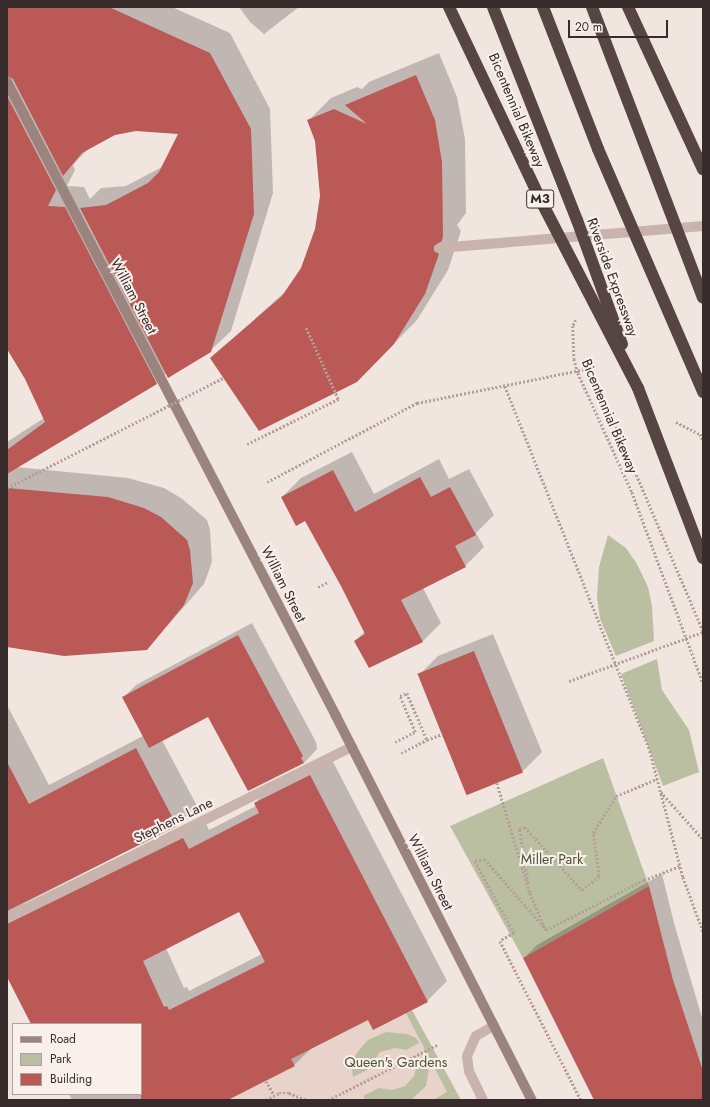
<!DOCTYPE html>
<html>
<head>
<meta charset="utf-8">
<style>
	body { margin:0 }
	#map { position:relative; width:710px; height:1107px; overflow:hidden; background:#f1e5e0; font-family:Jost,sans-serif }
	div>[style] { position:absolute }
	[style*='--x'] { left:calc(var(--x)*1px); top:calc(var(--y)*1px); width:calc(var(--w)*1px); rotate:calc(var(--a)*1deg) }
	.green>* { inset:0; background:#bbbfa1 }
	.plaza>* { inset:0; background:#e7d3c9 }
	.pier>* { inset:0; background:#f1e5e0 }
	.shadow>* { inset:0; background:#0003 }
	.building>* { inset:0; background:#ba5955; transform-origin:0 0 }
	.path>* { height:2.5px; margin-top:-1.25px; transform-origin:0; background:repeating-linear-gradient(90deg,#b49e97 0 2px,transparent 0 4px) }
	.lane>* { height:10px; margin:-5px; padding:0 5px; transform-origin:5px; border-radius:5px; background:#c8b4ad }
	.street>* { height:10px; margin:-5px; padding:0 5px; transform-origin:5px; border-radius:5px; background:#c8b4ad }
	.secondary>* { height:10px; margin:-5px; padding:0 5px; transform-origin:5px; border-radius:5px; background:#9b837e }
	.highway>* { height:12px; margin:-6px; padding:0 6px; transform-origin:6px; border-radius:6px; background:#574543 }
	.path-bridge>* { height:2.5px; margin-top:-1.25px; transform-origin:0; background:repeating-linear-gradient(90deg,#b49e97 0 2px,transparent 0 4px) }
	.street-bridge>* { height:10px; margin:-5px; padding:0 5px; transform-origin:5px; border-radius:5px; background:#c8b4ad }
	.highway-bridge>* { height:12px; margin:-6px; padding:0 6px; transform-origin:6px; border-radius:6px; background:#574543 }
	span { translate:-50% -50%; white-space:nowrap; text-align:center; line-height:1.15; -webkit-text-stroke:4px #f9f0ec; paint-order:stroke }
	.shield-label span { padding:1px 3px; background:#f9f0ec; border:1px solid; border-radius:3px; -webkit-text-stroke-width:0 }
	.shield-label { font-size:13px; color:#372c2b; font-weight:700 }
	.street-label { font-size:14px; color:#372c2b }
	.park-label { font-size:14px; color:#4d5331 }
	.frame { position:absolute; inset:0; border:8px solid #372c2b; pointer-events:none }
	.legend { position:absolute; left:12px; top:1023px; width:130px; height:72px; box-sizing:border-box; background:#f9f0ec; border:1px solid #aba29f; margin:0; padding:5px 7px; list-style:none; font-size:12px; color:#372c2b }
	.legend li { display:flex; align-items:center; gap:8px; height:20px }
	.legend b { width:20px; border:1px solid #aba29f }
	.scale { position:absolute; left:568px; top:20px; width:100px; height:18px; box-sizing:border-box; border:2px solid #372c2b; border-top:0; padding-left:5px; font-size:12px; line-height:14px; white-space:nowrap; color:#372c2b; -webkit-text-stroke:3px #f9f0ec; paint-order:stroke }
</style>
</head>
<body>
<div id="map">
	<div class="green">
		<i style="clip-path:polygon(608px 535px,626px 548px,637px 564px,648px 587px,652px 606px,654px 641px,616px 656px,600px 619px,597px 598px,599px 567px)"></i>
		<i style="clip-path:polygon(657px 659px,662px 690px,689px 730px,699px 772px,663px 786px,621px 674px)"></i>
		<i style="clip-path:polygon(603px 758px,649px 886px,523px 958px,450px 826px)"></i>
		<i style="clip-path:polygon(412px 1010px,461px 1100px,212px 1100px,233px 1098px,295px 1066px,291px 1059px,368px 1020px,373px 1030px)"></i>
	</div>
	<div class="plaza">
		<i style="clip-path:polygon(evenodd,406px 1013px,447px 1092px,433px 1100px,411px 1100px,426px 1086px,430px 1062px,416px 1069px,414px 1076px,405px 1086px,392px 1090px,379px 1088px,363px 1096px,366px 1100px,212px 1100px,233px 1098px,266px 1081px,295px 1066px,291px 1059px,368px 1020px,373px 1030px,406px 1013px,386px 1032px,407px 1034px,416px 1038px,419px 1043px,406px 1050px,395px 1048px,380px 1052px,367px 1070px,353px 1077px,352px 1070px,356px 1054px,368px 1040px,386px 1032px)"></i>
	</div>
	<div class="pier">
		<i style="clip-path:polygon(628px 7px,703px 7px,703px 509px,691px 479px,656px 232px,643px 64px)"></i>
	</div>
	<div class="shadow">
		<i style="clip-path:polygon(evenodd,7px 7px,172px 7px,230px 33px,270px 109px,273px 193px,231px 331px,210px 351px,167px 373px,156px 384px,16px 467px,128px 478px,164px 488px,181px 498px,207px 520px,210px 530px,212px 562px,204px 584px,147px 649px,64px 655px,7px 646px,7px 442px,44px 418px,26px 378px,7px 347px,7px 7px,136px 130px,180px 133px,162px 167px,126px 186px,101px 188px,90px 199px,84px 187px,67px 186px,75px 170px,73px 165px,89px 148px,115px 134px,136px 130px)"></i>
		<i style="clip-path:polygon(239px 7px,299px 7px,264px 34px,250px 22px)"></i>
		<i style="clip-path:polygon(439px 53px,457px 97px,465px 139px,466px 213px,457px 225px,461px 231px,448px 270px,417px 320px,380px 358px,212px 358px,288px 289px,302px 268px,316px 229px,321px 196px,316px 141px,309px 120px,331px 98px,357px 87px,362px 89px,369px 82px)"></i>
		<i style="clip-path:polygon(352px 452px,374px 494px,439px 459px,449px 479px,469px 469px,494px 515px,476px 533px,484px 547px,465px 566px,423px 588px,441px 623px,423px 641px,369px 667px,355px 641px,365px 631px,306px 520px,282px 497px,301px 478px)"></i>
		<i style="clip-path:polygon(evenodd,252px 623px,316px 742px,317px 749px,304px 763px,208px 715px,162px 740px,197px 806px,177px 825px,23px 904px,31px 904px,204px 819px,209px 830px,256px 806px,255px 803px,275px 783px,330px 756px,447px 981px,427px 1001px,368px 1019px,312px 1048px,294px 1065px,209px 1100px,72px 1100px,69px 1094px,141px 1094px,141px 1024px,32px 1024px,7px 975px,7px 705px,49px 785px,143px 736px,123px 698px,136px 685px,252px 623px,240px 911px,262px 954px,189px 991px,187px 987px,184px 988px,166px 948px,240px 911px)"></i>
		<i style="clip-path:polygon(493px 634px,542px 752px,523px 771px,419px 675px,438px 656px)"></i>
		<i style="clip-path:polygon(662px 874px,674px 923px,703px 1021px,703px 1100px,595px 1100px,524px 958px,537px 945px)"></i>
	</div>
	<div class="building">
		<i style="clip-path:polygon(7px 7px,109px 7px,210px 53px,251px 129px,254px 214px,211px 352px,168px 378px,80px 208px,106px 205px,148px 183px,159px 172px,178px 134px,136px 131px,115px 135px,82px 153px,63px 176px,13px 79px,7px 76px)"></i>
		<i style="clip-path:polygon(416px 75px,435px 120px,442px 162px,443px 236px,442px 241px,434px 246px,434px 251px,439px 254px,425px 294px,394px 344px,357px 382px,259px 431px,210px 358px,282px 296px,301px 268px,315px 229px,320px 196px,315px 141px,307px 120px,334px 109px,367px 124px,345px 105px)"></i>
		<i style="clip-path:polygon(7px 96px,56px 190px,48px 206px,65px 207px,157px 384px,7px 474px,7px 450px,45px 422px,25px 379px,7px 349px)"></i>
		<i style="clip-path:polygon(333px 470px,355px 512px,420px 477px,431px 497px,450px 487px,476px 535px,455px 546px,466px 567px,401px 600px,423px 642px,369px 668px,354px 641px,365px 634px,341px 586px,305px 521px,296px 526px,281px 497px)"></i>
		<i style="clip-path:polygon(7px 488px,108px 497px,144px 508px,161px 517px,187px 540px,190px 550px,193px 583px,184px 605px,147px 650px,64px 656px,7px 647px)"></i>
		<i style="clip-path:polygon(238px 635px,303px 756px,301px 758px,304px 763px,248px 791px,208px 717px,149px 748px,122px 697px)"></i>
		<i style="left:474px;top:651px;width:131px;height:61px;rotate:68deg"></i>
		<i style="clip-path:polygon(136px 748px,177px 826px,7px 911px,7px 762px,29px 804px)"></i>
		<i style="clip-path:polygon(evenodd,310px 775px,428px 1002px,373px 1030px,368px 1020px,291px 1059px,295px 1066px,228px 1100px,141px 1100px,141px 1024px,31px 1024px,7px 977px,7px 924px,183px 838px,189px 849px,259px 813px,254px 803px,310px 775px,239px 912px,265px 962px,169px 1010px,167px 1006px,164px 1007px,143px 961px,239px 912px)"></i>
		<i style="clip-path:polygon(649px 886px,673px 980px,703px 1071px,703px 1100px,594px 1100px,523px 958px)"></i>
	</div>
	<div class="path">
		<i style="--x:576;--y:320;--w:7;--a:117"></i>
		<i style="--x:573;--y:326;--w:33;--a:88"></i>
		<i style="--x:574;--y:359;--w:15;--a:74"></i>
		<i style="--x:578;--y:373;--w:131;--a:65.6"></i>
		<i style="--x:632;--y:492;--w:204;--a:69.6"></i>
		<i style="--x:505;--y:386;--w:393;--a:68.3"></i>
		<i style="--x:650;--y:751;--w:130;--a:75.3"></i>
		<i style="--x:683;--y:877;--w:58;--a:69.7"></i>
		<i style="--x:676;--y:422;--w:27;--a:27"></i>
		<i style="--x:700;--y:434;--w:7;--a:63"></i>
		<i style="--x:247;--y:444;--w:102;--a:-26.3"></i>
		<i style="--x:338;--y:399;--w:78;--a:-114.3"></i>
		<i style="--x:267;--y:482;--w:170;--a:-27.8"></i>
		<i style="--x:417;--y:403;--w:177;--a:-11.4"></i>
		<i style="--x:591;--y:368;--w:285;--a:66.9"></i>
		<i style="--x:318;--y:587;--w:11;--a:-27"></i>
		<i style="--x:569;--y:681;--w:143;--a:-20.1"></i>
		<i style="--x:395;--y:742;--w:22;--a:-27"></i>
		<i style="--x:415;--y:732;--w:39;--a:-113"></i>
		<i style="--x:400;--y:696;--w:8;--a:-23"></i>
		<i style="--x:407;--y:693;--w:51;--a:66.9"></i>
		<i style="--x:427;--y:740;--w:16;--a:-22"></i>
		<i style="--x:401;--y:753;--w:29;--a:-27"></i>
		<i style="--x:497;--y:783;--w:115;--a:73.3"></i>
		<i style="--x:530;--y:893;--w:40;--a:66.6"></i>
		<i style="--x:546;--y:930;--w:93;--a:-131.1"></i>
		<i style="--x:485;--y:860;--w:10;--a:174"></i>
		<i style="--x:475;--y:861;--w:82;--a:61.6"></i>
		<i style="--x:514;--y:933;--w:16;--a:150"></i>
		<i style="--x:500;--y:941;--w:178;--a:63"></i>
		<i style="--x:661;--y:792;--w:63;--a:48.2"></i>
		<i style="--x:528;--y:883;--w:55;--a:-99.5"></i>
		<i style="--x:519;--y:829;--w:6;--a:-18"></i>
		<i style="--x:525;--y:827;--w:85;--a:47.9"></i>
		<i style="--x:582;--y:890;--w:22;--a:-39"></i>
		<i style="--x:599;--y:876;--w:43;--a:-97.9"></i>
		<i style="--x:593;--y:833;--w:44;--a:-58.1"></i>
		<i style="--x:616;--y:796;--w:44;--a:-22.5"></i>
		<i style="--x:546;--y:930;--w:110;--a:-27"></i>
		<i style="--x:644;--y:880;--w:40;--a:-21"></i>
		<i style="--x:266;--y:1081;--w:16;--a:60"></i>
		<i style="--x:266;--y:1100;--w:15;--a:-28"></i>
		<i style="--x:279;--y:1093;--w:10;--a:0"></i>
		<i style="--x:289;--y:1093;--w:18;--a:22"></i>
		<i style="--x:328;--y:1100;--w:122;--a:-26.8"></i>
	</div>
	<div class="lane">
		<i style="--x:483;--y:1100;--w:32;--a:-116"></i>
		<i style="--x:469;--y:1071;--w:15;--a:-98"></i>
		<i style="--x:467;--y:1056;--w:22;--a:-66"></i>
		<i style="--x:476;--y:1036;--w:20;--a:-30"></i>
	</div>
	<div class="street">
		<i style="--x:7;--y:918;--w:385;--a:-26.4"></i>
	</div>
	<div class="secondary">
		<i style="--x:7;--y:82;--w:714;--a:62.57"></i>
		<i style="--x:336;--y:716;--w:431;--a:63"></i>
	</div>
	<div class="highway">
		<i style="--x:638;--y:388;--w:182;--a:69.1"></i>
	</div>
	<div class="path-bridge">
		<i style="--x:7;--y:488;--w:242;--a:-27"></i>
	</div>
	<div class="street-bridge">
		<i style="--x:440;--y:248;--w:264;--a:-4.8"></i>
	</div>
	<div class="highway-bridge">
		<i style="--x:449;--y:7;--w:215;--a:64.6"></i>
		<i style="--x:541;--y:201;--w:211;--a:62.6"></i>
		<i style="--x:493;--y:7;--w:229;--a:68.5"></i>
		<i style="--x:577;--y:220;--w:132;--a:70.1"></i>
		<i style="--x:543;--y:7;--w:152;--a:68.8"></i>
		<i style="--x:598;--y:149;--w:265;--a:66.6"></i>
		<i style="--x:592;--y:7;--w:311;--a:69.1"></i>
		<i style="--x:628;--y:7;--w:179;--a:65.2"></i>
	</div>
	<div class="shield-label">
		<span style="left:540px;top:199px">M3</span>
	</div>
	<div class="street-label">
		<span style="left:517px;top:110px;rotate:67deg">Bicentennial Bikeway</span>
		<span style="left:613px;top:277px;rotate:70deg">Riverside Expressway</span>
		<span style="left:134px;top:296px;rotate:62deg">William Street</span>
		<span style="left:610px;top:416px;rotate:67deg">Bicentennial Bikeway</span>
		<span style="left:284px;top:584px;rotate:63deg">William Street</span>
		<span style="left:173px;top:820px;rotate:-26deg">Stephens Lane</span>
		<span style="left:431px;top:872px;rotate:63deg">William Street</span>
	</div>
	<div class="park-label">
		<span style="left:552px;top:859px">Miller Park</span>
		<span style="left:396px;top:1062px">Queen's Gardens</span>
	</div>
	<div class="frame"></div>
	<ul class="legend">
	<li><b style="height:5px;background:#9b837e"></b>Road</li>
	<li><b style="height:11px;background:#bbbfa1"></b>Park</li>
	<li><b style="height:11px;background:#ba5955"></b>Building</li>
	</ul>
	<div class="scale">20 m</div>
</div>
</body>
</html>
